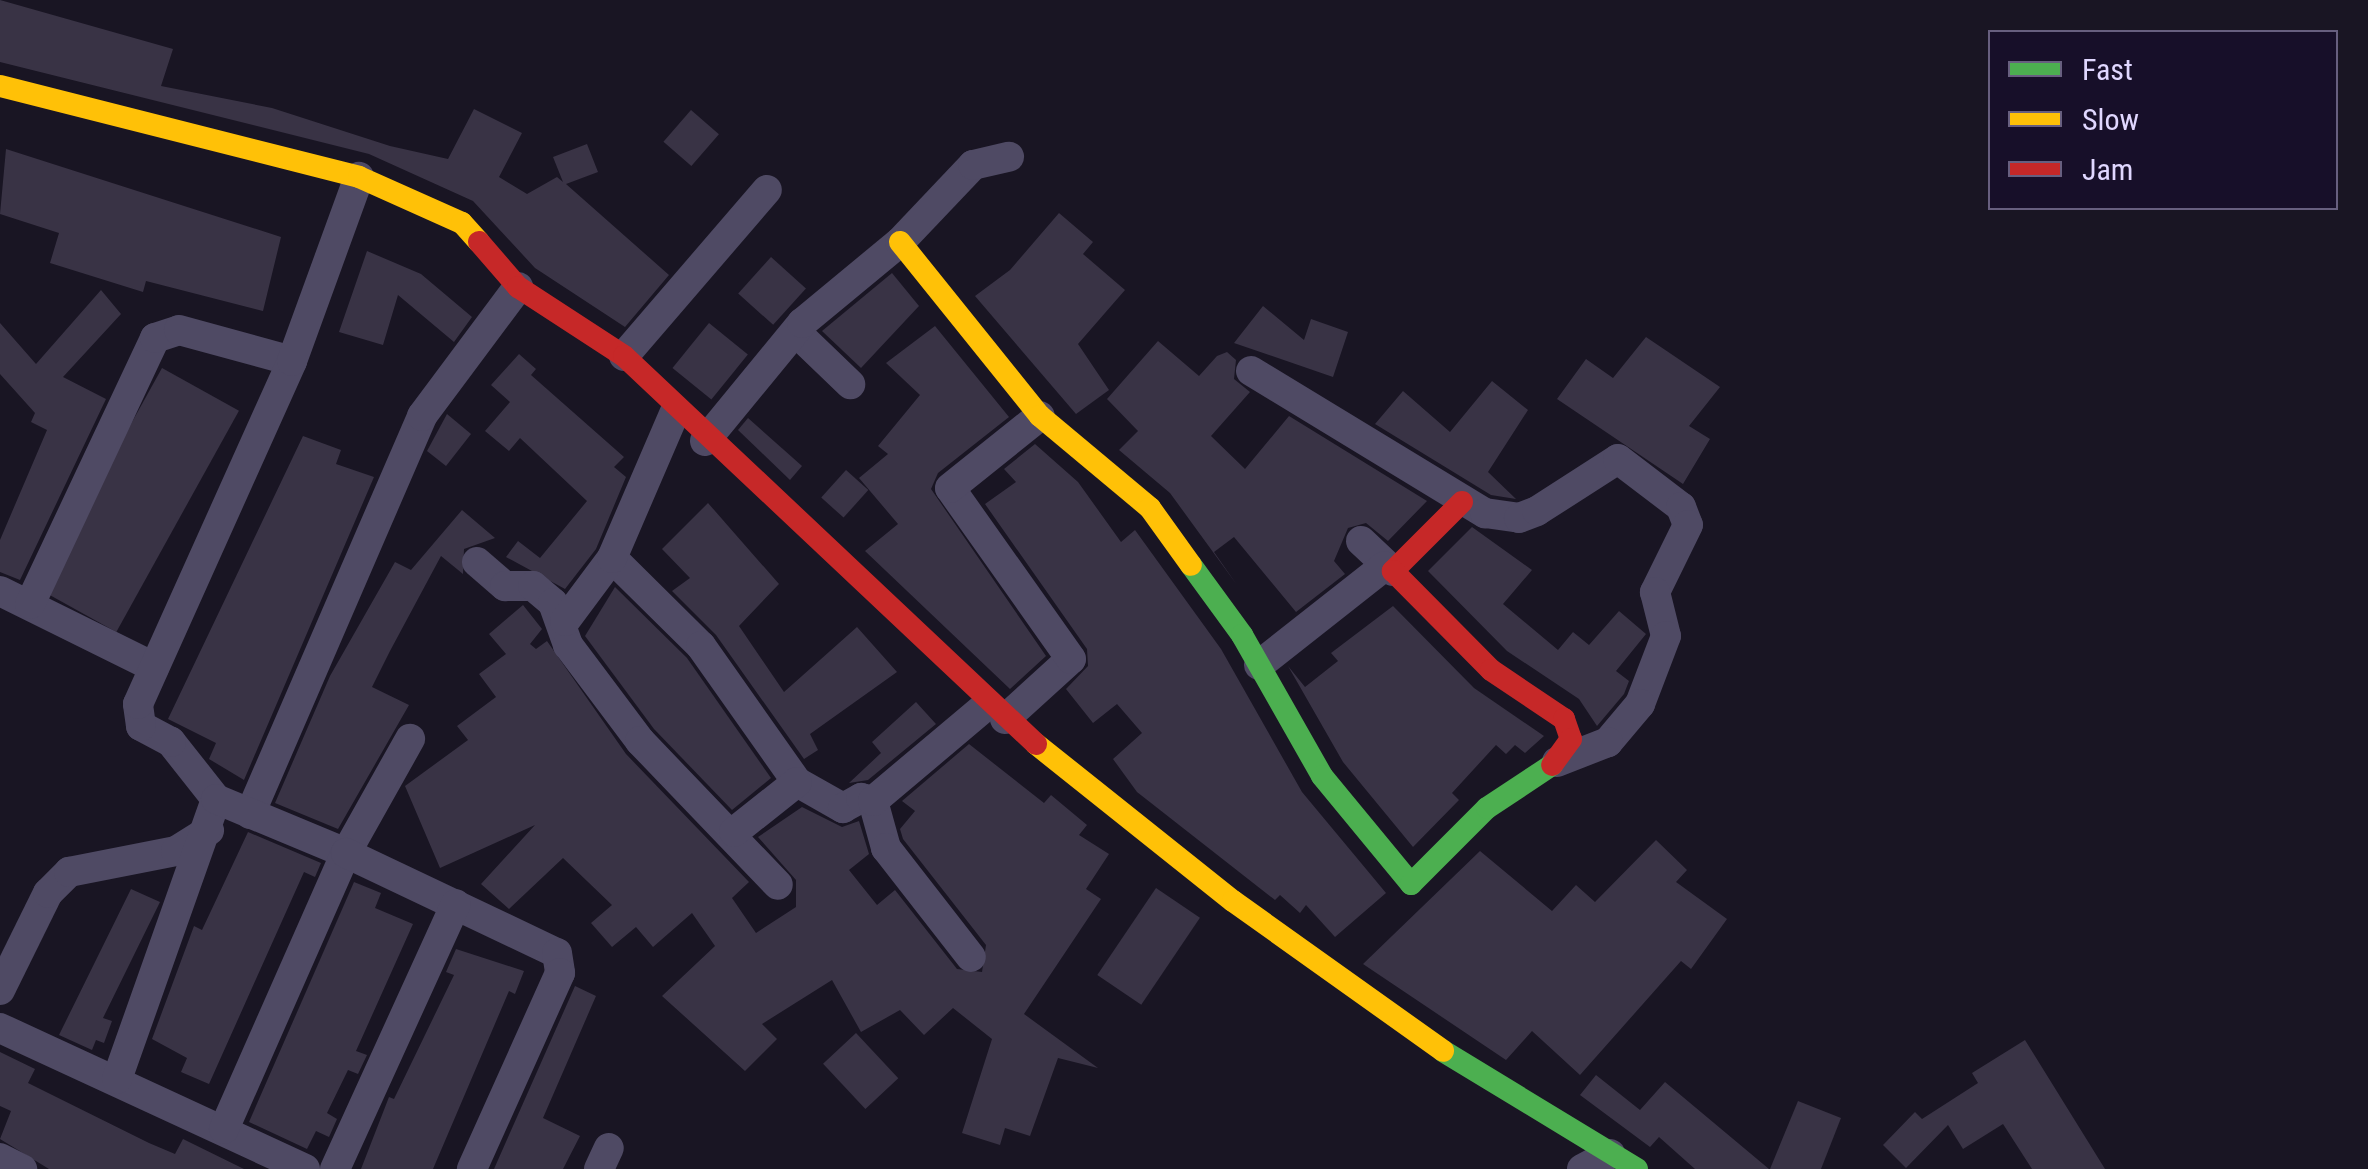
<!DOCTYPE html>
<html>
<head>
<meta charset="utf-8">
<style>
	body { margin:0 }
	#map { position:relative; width:2368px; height:1169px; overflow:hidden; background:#191523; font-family:"Roboto Condensed",sans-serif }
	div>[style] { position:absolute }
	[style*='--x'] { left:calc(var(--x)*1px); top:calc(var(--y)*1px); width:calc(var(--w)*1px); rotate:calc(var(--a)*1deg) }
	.building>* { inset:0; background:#393345; transform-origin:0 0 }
	.street>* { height:30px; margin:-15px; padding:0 15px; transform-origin:15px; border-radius:15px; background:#4f4a64 }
	.fast>* { height:22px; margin:-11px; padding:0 11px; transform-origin:11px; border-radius:11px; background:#4caf50 }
	.slow>* { height:22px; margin:-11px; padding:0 11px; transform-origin:11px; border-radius:11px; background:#ffc107 }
	.jam>* { height:22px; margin:-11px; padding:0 11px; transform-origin:11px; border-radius:11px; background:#c62828 }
	span { translate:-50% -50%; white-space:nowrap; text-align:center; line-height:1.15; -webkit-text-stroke:9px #170f29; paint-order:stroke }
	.legend { position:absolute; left:1988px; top:30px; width:350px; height:180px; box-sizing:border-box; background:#170f29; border:2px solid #675f7f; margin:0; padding:12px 18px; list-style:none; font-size:30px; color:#e0d7ff }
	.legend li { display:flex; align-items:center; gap:20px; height:50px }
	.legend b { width:50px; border:2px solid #675f7f }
</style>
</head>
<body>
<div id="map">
	<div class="building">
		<i style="clip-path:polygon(0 0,173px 49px,161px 86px,272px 108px,390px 146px,448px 159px,474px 109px,522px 133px,499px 177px,527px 194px,557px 177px,563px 182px,553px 157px,587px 144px,598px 172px,566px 184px,669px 275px,625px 327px,535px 268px,473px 201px,369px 154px,0 62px)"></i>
		<i style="left:691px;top:110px;width:37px;height:42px;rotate:41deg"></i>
		<i style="clip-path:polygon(6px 149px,281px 237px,263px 311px,146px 281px,143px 292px,50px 263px,59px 233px,0 214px)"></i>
		<i style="clip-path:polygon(1059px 213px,1093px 242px,1083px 254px,1125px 290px,1078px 344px,1109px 390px,1076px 414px,975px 296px,1010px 270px)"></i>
		<i style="clip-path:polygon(367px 251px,421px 274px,472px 317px,454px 342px,398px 295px,383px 345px,339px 332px)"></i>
		<i style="left:771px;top:257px;width:47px;height:49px;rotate:42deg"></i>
		<i style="clip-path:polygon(892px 273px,919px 306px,861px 368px,822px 331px)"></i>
		<i style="clip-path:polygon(101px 290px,121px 314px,63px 377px,106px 399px,20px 580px,0 572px,0 540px,47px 430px,31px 422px,35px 413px,0 374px,0 323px,36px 364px)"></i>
		<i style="clip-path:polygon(1263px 306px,1304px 340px,1311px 319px,1348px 332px,1333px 377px,1234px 343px)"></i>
		<i style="left:709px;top:323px;width:50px;height:58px;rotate:39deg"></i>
		<i style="clip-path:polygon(935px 326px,1009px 417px,938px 473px,931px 489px,1046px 656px,1010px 689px,865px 551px,898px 524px,859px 478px,888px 454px,878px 446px,920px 395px,886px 363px)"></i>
		<i style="clip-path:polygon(1646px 337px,1720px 387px,1689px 426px,1710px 439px,1683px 484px,1557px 399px,1586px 359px,1613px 378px)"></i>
		<i style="clip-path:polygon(1158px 341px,1199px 376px,1217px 356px,1227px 352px,1236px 360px,1234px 379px,1250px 392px,1211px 436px,1245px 469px,1289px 416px,1427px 501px,1388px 541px,1366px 523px,1348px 528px,1334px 561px,1345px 574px,1296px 612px,1234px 537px,1214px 552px,1237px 585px,1170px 493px,1119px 450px,1138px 431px,1107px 399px)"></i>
		<i style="clip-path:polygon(519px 354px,536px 369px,531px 375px,624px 457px,614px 467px,626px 477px,596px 549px,565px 589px,506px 557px,518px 541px,540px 558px,587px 501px,520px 438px,509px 451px,485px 431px,510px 402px,491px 385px)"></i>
		<i style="left:162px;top:368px;width:88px;height:253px;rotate:29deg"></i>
		<i style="clip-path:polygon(1492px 381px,1528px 410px,1488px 472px,1516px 499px,1491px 495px,1375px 424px,1403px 391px,1450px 432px)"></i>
		<i style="clip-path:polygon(447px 414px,471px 434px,446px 466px,427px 451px)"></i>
		<i style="clip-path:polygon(748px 418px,802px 466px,790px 480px,738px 430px)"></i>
		<i style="clip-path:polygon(303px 436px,341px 450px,336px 464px,374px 477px,244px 780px,209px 759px,216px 743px,168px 719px)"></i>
		<i style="clip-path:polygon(1035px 444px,1078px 482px,1121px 542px,1135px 530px,1221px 649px,1302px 792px,1386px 893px,1335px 937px,1306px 905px,1300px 913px,1280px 895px,1275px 900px,1137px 792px,1113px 759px,1142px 733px,1117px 704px,1093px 723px,1066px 689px,1088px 666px,1087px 649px,985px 504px,1016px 482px,1004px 469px)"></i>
		<i style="left:846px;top:470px;width:30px;height:37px;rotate:42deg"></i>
		<i style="clip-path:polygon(708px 503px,779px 584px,739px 626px,784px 692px,857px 627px,897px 672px,810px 734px,818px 750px,804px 759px,716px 635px,672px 591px,690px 578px,662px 549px)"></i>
		<i style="clip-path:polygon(462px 510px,495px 538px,464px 549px,463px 574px,441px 556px,390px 651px,372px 687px,409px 705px,338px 829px,275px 803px,330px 676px,395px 562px,411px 570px)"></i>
		<i style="clip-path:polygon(1472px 527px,1532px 570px,1503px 604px,1558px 650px,1573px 632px,1589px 645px,1619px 611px,1646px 634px,1616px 671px,1629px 681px,1624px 694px,1597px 726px,1579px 699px,1507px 651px,1428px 571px)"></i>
		<i style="clip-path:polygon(615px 587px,687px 658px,771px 778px,732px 810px,654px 729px,585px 636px)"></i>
		<i style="clip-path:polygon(523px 605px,542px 629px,530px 644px,536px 649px,547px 641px,626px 754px,749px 882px,732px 898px,756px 933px,796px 907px,796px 880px,758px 837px,802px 807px,842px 827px,859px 821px,869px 854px,849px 870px,877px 905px,895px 890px,957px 969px,982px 972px,986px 945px,903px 839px,900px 829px,915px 811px,902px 801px,969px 744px,1044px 803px,1051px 795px,1087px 825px,1079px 835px,1109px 854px,1086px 889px,1101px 899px,1024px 1014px,1098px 1068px,1058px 1058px,1030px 1136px,1005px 1128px,1000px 1145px,962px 1133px,992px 1039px,953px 1008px,924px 1035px,900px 1010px,861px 1032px,832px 980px,762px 1024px,777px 1039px,745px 1071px,662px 996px,715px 946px,692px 913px,653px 947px,636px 927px,612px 947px,591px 923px,612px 905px,563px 858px,509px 909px,481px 884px,535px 825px,440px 868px,405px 786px,468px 740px,457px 726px,496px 697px,479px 674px,506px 654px,489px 634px)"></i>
		<i style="clip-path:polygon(1393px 606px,1474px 688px,1544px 736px,1525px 753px,1515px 745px,1506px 754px,1496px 745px,1452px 793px,1459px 800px,1413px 847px,1343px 762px,1288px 666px,1305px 687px,1338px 661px,1331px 653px)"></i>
		<i style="clip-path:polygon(916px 702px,936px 724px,868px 780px,849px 783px,881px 753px,872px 742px)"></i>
		<i style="clip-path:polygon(248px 832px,321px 863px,315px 877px,304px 872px,209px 1084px,181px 1072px,187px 1058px,152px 1039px,194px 926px,202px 930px)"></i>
		<i style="clip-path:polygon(1656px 840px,1687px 870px,1676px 882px,1727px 919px,1691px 969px,1681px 961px,1580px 1075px,1532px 1031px,1506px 1060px,1363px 964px,1480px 851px,1552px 911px,1576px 885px,1595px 902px)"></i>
		<i style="clip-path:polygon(354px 882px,381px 893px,375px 908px,413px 924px,356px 1051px,367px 1055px,358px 1074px,348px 1070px,327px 1113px,337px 1119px,329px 1137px,316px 1131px,307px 1149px,249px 1122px)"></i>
		<i style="left:1156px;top:888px;width:53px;height:105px;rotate:34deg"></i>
		<i style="clip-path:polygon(131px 889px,160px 902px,103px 1018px,112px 1021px,104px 1043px,96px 1040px,92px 1050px,59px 1035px)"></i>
		<i style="clip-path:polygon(456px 949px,524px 971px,515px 994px,509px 991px,433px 1169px,361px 1169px,389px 1097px,394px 1099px,454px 975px,446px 972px)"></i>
		<i style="clip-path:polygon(575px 986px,596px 996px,543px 1118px,580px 1136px,563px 1169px,494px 1169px)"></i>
		<i style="left:856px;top:1033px;width:62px;height:45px;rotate:47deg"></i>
		<i style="clip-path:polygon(2025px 1040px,2105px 1169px,2032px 1169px,2003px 1124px,1963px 1149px,1948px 1125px,1906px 1168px,1883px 1145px,1915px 1112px,1922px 1119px,1978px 1083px,1972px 1073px)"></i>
		<i style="clip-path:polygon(0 1052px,35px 1069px,28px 1083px,149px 1143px,175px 1154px,183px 1139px,244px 1169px,49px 1169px,0 1139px,11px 1111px,0 1106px)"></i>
		<i style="clip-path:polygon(1596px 1075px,1640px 1110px,1665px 1082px,1769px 1169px,1695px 1169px,1659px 1137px,1650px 1147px,1580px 1095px)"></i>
		<i style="clip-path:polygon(1798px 1101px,1841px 1118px,1821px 1169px,1770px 1169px)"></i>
	</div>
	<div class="street">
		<i style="--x:797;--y:333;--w:74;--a:43.9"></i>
		<i style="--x:624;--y:356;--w:219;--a:-49.3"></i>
		<i style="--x:1251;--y:371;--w:274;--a:31.3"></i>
		<i style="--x:1485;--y:513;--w:34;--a:8"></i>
		<i style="--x:1519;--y:518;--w:19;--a:-21"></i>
		<i style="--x:1537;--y:511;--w:96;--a:-32.7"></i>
		<i style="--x:1618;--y:459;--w:79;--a:37.3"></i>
		<i style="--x:1681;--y:507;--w:19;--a:69"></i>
		<i style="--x:1688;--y:525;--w:75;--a:116.2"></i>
		<i style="--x:1655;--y:592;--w:45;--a:76"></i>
		<i style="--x:1666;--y:636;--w:73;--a:110.9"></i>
		<i style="--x:1640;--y:704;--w:50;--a:130.1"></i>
		<i style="--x:1608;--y:742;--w:55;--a:158.6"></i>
		<i style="--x:705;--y:441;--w:153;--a:-50.6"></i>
		<i style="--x:802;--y:323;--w:127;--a:-39.6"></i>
		<i style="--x:900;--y:242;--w:106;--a:-46.5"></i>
		<i style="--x:973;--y:165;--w:37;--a:-13"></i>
		<i style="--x:1361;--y:541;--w:44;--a:43.2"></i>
		<i style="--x:612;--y:558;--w:125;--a:44.7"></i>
		<i style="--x:701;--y:646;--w:166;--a:54.8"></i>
		<i style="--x:797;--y:782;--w:53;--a:29.5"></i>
		<i style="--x:843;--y:808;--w:21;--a:-29"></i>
		<i style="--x:861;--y:798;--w:12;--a:14"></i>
		<i style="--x:873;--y:801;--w:49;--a:74.5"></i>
		<i style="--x:886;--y:848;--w:138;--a:52.1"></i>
		<i style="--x:477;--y:562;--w:37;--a:41"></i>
		<i style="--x:505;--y:586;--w:28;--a:0"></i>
		<i style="--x:533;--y:586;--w:26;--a:40"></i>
		<i style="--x:553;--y:603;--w:45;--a:70.3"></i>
		<i style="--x:568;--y:645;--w:120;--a:53.1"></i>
		<i style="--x:640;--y:741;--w:199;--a:46.2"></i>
		<i style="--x:0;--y:591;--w:172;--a:26.3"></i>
		<i style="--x:30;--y:604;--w:294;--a:-64.8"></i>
		<i style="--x:155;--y:338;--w:25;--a:-18"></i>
		<i style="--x:179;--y:330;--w:117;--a:15.3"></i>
		<i style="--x:565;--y:621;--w:79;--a:-53.3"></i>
		<i style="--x:612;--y:558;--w:159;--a:-66.7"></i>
		<i style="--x:1259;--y:665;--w:160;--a:-38.2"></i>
		<i style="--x:1005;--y:719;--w:89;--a:-42.3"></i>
		<i style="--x:1071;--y:659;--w:209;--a:-125.3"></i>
		<i style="--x:950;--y:488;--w:115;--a:-38.7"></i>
		<i style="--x:216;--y:799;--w:73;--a:-128.3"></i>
		<i style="--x:171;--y:742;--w:34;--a:-152"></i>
		<i style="--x:141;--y:726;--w:22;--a:-98"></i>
		<i style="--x:138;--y:704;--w:376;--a:-65.8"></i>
		<i style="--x:292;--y:361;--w:196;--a:-70"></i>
		<i style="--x:873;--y:801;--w:150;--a:-40.1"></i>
		<i style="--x:250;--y:814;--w:434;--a:-66.6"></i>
		<i style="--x:422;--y:416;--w:161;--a:-53.3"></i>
		<i style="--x:734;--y:832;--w:80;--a:-38.4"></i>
		<i style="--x:0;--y:990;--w:108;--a:-63.7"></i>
		<i style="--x:48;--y:893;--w:30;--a:-45"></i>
		<i style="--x:69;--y:872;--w:109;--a:-11.1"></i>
		<i style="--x:176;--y:851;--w:39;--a:-32"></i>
		<i style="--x:0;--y:1028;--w:336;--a:24.8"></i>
		<i style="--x:117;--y:1079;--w:297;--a:-70.5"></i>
		<i style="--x:216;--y:799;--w:141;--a:22.6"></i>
		<i style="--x:346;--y:853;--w:131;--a:-60.7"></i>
		<i style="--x:224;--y:1129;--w:302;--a:-66.2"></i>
		<i style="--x:346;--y:853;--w:233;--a:25.4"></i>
		<i style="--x:557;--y:953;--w:20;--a:81"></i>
		<i style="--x:560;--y:973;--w:215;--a:114.2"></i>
		<i style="--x:0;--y:1158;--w:25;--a:27"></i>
		<i style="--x:335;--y:1169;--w:291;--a:-65.5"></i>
		<i style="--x:599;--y:1169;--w:23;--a:-65"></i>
		<i style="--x:1582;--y:1169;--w:32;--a:-28"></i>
	</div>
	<div class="fast">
		<i style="--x:1191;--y:565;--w:87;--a:53.9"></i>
		<i style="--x:1242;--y:635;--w:162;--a:60.4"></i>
		<i style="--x:1322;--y:776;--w:140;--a:50.5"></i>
		<i style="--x:1411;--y:884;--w:107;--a:-45"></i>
		<i style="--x:1487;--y:808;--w:78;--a:-33.5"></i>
		<i style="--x:1443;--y:1051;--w:227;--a:31.3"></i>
	</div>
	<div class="slow">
		<i style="--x:0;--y:86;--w:370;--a:14.2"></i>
		<i style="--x:359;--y:177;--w:113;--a:24.1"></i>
		<i style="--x:462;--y:223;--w:25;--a:48"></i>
		<i style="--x:900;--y:242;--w:223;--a:51.2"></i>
		<i style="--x:1040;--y:416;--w:143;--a:39.9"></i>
		<i style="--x:1150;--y:508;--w:70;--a:54.3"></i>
		<i style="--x:1036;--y:744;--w:252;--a:38.6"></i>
		<i style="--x:1233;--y:901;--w:258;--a:35.5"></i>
	</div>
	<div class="jam">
		<i style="--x:479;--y:242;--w:60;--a:49.1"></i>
		<i style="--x:518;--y:287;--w:126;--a:33.1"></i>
		<i style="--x:624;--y:356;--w:566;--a:43.28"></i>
		<i style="--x:1462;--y:502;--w:98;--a:135"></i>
		<i style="--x:1393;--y:571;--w:139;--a:45.3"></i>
		<i style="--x:1491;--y:670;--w:88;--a:33.9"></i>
		<i style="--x:1564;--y:719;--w:21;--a:71"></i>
		<i style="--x:1571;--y:739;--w:32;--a:126"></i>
	</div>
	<ul class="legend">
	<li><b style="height:12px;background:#4caf50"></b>Fast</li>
	<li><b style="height:12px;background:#ffc107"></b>Slow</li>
	<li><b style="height:12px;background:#c62828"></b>Jam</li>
	</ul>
</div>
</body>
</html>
